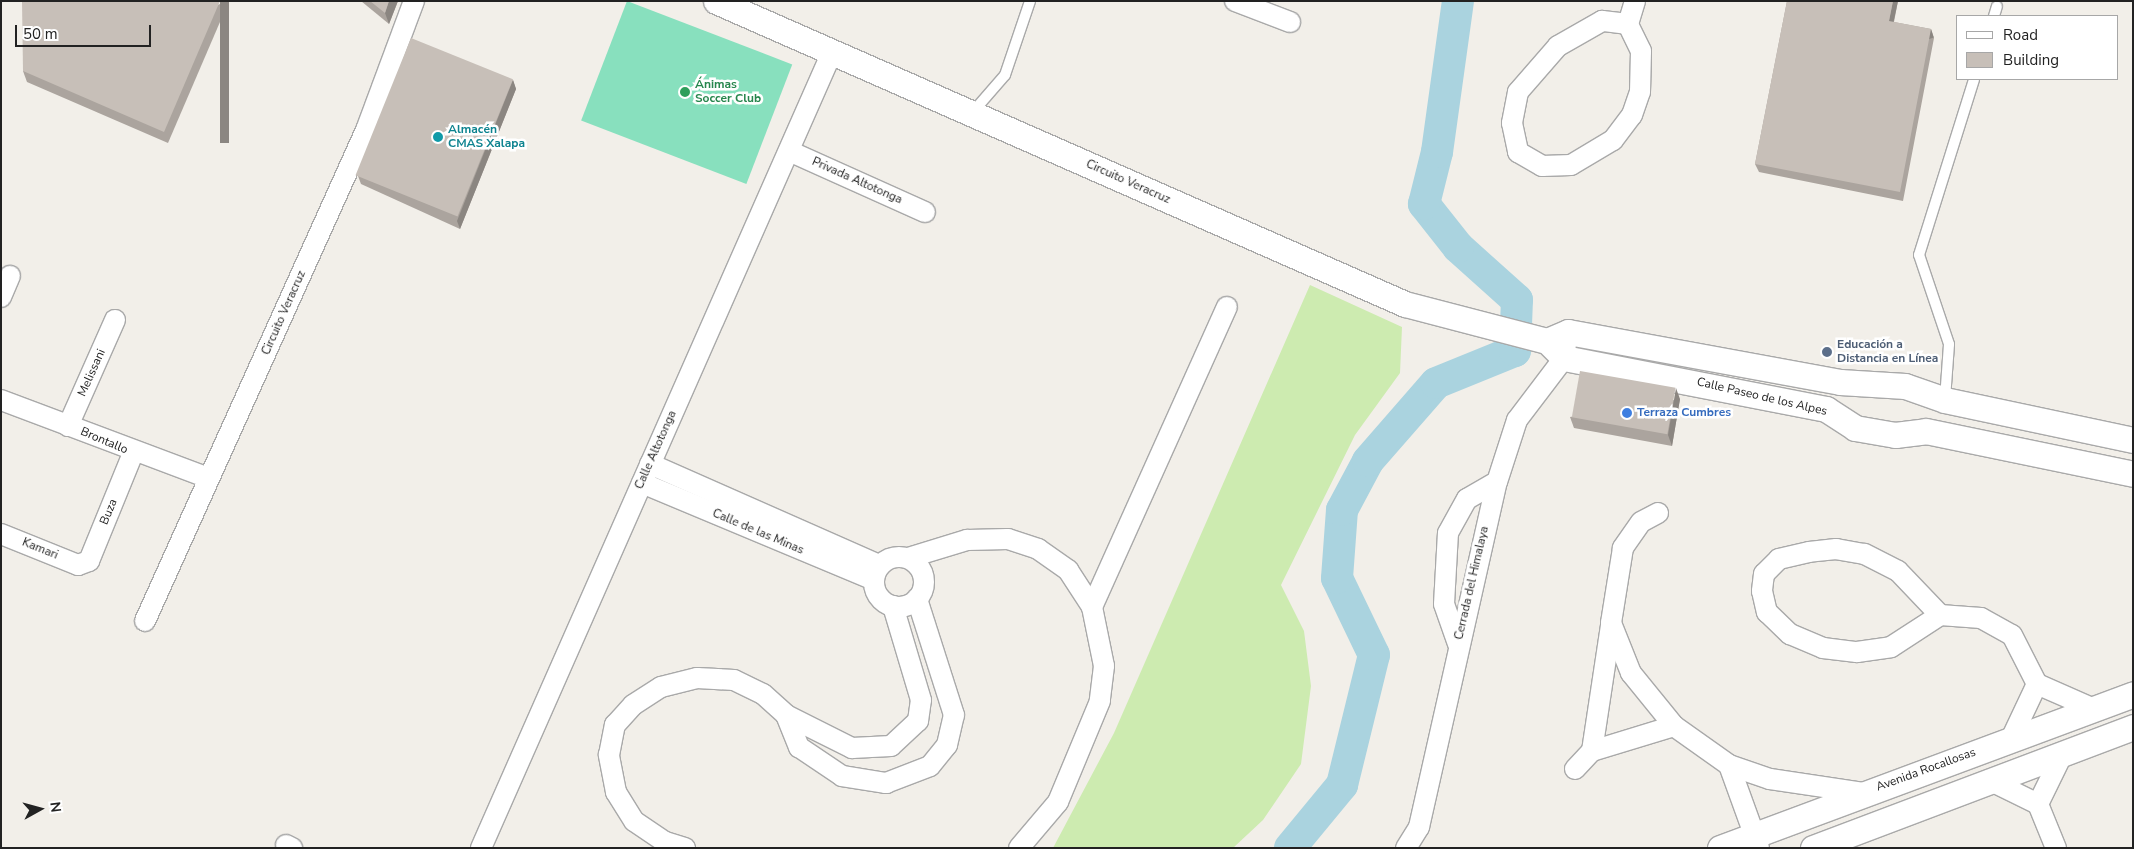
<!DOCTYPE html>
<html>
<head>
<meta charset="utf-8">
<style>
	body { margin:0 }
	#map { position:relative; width:2134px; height:849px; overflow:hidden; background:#f2efe9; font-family:"Nunito Sans",sans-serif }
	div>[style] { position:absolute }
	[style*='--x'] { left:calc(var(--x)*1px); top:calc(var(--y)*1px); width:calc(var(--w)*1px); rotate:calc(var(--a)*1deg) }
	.grass>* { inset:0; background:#cdebb0 }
	.pitch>* { inset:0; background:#88e0be; transform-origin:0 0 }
	.river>* { height:32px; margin:-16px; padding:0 16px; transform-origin:16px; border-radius:16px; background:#aad3df }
	.roads { filter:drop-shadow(1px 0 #a9a9a9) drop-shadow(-1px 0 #a9a9a9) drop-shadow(0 1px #a9a9a9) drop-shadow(0 -1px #a9a9a9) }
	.service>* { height:10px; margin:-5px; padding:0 5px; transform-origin:5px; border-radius:5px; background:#fff }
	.minor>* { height:20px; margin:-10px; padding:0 10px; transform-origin:10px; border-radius:10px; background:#fff }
	.minor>.ring { margin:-10px; padding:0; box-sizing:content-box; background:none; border:20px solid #fff; border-radius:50% }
	.tertiary>* { height:25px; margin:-12.5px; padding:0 12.5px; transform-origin:12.5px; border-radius:12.5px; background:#fff }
	.wall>* { inset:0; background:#aba49e }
	.shaded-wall>* { inset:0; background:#8b8681; transform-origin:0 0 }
	.building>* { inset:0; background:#c7bfb8; transform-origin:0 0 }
	.dots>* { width:14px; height:14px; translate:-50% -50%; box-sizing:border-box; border:2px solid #fff; border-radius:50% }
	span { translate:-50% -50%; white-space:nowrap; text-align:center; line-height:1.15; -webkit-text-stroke:5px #fff; paint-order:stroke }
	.leisure-label { font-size:12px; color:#27864d; font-weight:700 }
	.left { translate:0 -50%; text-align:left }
	.culture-label { font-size:12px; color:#0d838f; font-weight:700 }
	.street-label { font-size:12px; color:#222 }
	.service-label { font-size:12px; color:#4e5e75; font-weight:700 }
	.shop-label { font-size:12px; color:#366cbe; font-weight:700 }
	.frame { position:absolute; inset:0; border:2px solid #222; pointer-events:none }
	.legend { position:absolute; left:1956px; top:15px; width:162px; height:65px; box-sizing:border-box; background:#fff; border:1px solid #a7a7a7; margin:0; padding:6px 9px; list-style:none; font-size:15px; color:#222 }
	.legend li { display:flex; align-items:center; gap:10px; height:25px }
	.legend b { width:25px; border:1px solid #a7a7a7 }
	.north { position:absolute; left:15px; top:784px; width:50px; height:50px; -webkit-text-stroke:4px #fff; paint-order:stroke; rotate:83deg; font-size:14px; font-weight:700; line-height:20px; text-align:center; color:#222 }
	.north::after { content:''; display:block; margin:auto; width:18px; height:22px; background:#222; clip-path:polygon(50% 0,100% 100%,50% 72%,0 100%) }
	.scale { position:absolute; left:15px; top:25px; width:136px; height:22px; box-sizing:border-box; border:2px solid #222; border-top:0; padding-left:6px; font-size:15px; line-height:18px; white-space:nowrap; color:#222; -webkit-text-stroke:4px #fff; paint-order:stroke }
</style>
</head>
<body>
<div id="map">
	<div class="grass">
		<i style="clip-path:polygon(1310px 285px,1402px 327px,1400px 373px,1355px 435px,1281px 585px,1304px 631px,1311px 686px,1301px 764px,1263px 820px,1233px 848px,1053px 848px,1114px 733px)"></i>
	</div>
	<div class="pitch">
		<i style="left:627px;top:1px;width:177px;height:128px;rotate:21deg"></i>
	</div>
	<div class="river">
		<i style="--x:1290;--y:848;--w:82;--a:-50.5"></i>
		<i style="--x:1342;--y:785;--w:134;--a:-76.2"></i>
		<i style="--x:1374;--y:655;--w:85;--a:-115.7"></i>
		<i style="--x:1337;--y:578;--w:68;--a:-85.8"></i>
		<i style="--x:1342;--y:510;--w:55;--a:-62"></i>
		<i style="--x:1368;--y:461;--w:103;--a:-48.9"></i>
		<i style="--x:1436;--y:383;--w:85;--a:-22.1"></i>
		<i style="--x:1515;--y:351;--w:51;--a:-87.8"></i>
		<i style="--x:1517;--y:300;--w:79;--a:-138.1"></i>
		<i style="--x:1458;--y:247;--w:55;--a:-128.3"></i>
		<i style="--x:1424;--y:204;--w:54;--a:-76"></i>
		<i style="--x:1437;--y:152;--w:152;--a:-82.1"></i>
	</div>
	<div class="roads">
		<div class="service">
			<i style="--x:1994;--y:16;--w:10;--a:-73"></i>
			<i style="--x:972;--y:113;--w:50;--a:-49"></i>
			<i style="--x:1005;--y:75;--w:78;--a:-71.3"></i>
			<i style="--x:1945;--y:399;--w:55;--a:-85.8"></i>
			<i style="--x:1949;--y:344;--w:94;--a:-108.6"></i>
			<i style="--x:1919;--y:255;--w:184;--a:-72.6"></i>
		</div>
		<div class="minor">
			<i style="--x:1235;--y:1;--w:59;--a:20.9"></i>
			<i style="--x:1628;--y:24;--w:26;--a:-173"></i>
			<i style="--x:1602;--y:21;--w:51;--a:150.4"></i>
			<i style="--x:1558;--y:46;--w:61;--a:131"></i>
			<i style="--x:1518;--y:92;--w:32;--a:101"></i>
			<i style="--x:1512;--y:123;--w:30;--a:78"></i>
			<i style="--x:1518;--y:152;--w:28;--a:30"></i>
			<i style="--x:1542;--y:166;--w:29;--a:-2"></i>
			<i style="--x:1571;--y:165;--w:49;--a:-30.8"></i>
			<i style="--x:1613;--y:140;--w:31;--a:-53"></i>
			<i style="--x:1632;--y:115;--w:24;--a:-71"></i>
			<i style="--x:1640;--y:92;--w:41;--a:-88.6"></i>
			<i style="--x:1641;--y:51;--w:30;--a:-116"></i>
			<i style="--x:1628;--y:24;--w:24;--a:-73"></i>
			<i style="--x:789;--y:151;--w:149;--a:24.2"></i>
			<i style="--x:1;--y:297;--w:23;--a:-67"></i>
			<i style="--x:1;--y:400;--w:222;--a:20.6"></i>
			<i style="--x:68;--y:426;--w:116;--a:-66.1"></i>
			<i style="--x:650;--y:464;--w:250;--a:23.8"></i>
			<i style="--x:642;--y:483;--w:251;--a:22.7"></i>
			<i style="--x:1658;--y:513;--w:19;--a:152"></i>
			<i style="--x:1641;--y:522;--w:32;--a:125"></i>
			<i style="--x:1623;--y:548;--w:76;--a:99.1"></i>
			<i style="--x:1611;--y:623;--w:54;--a:68.2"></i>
			<i style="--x:1631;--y:673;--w:68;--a:50.9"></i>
			<i style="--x:1674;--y:726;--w:67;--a:35.3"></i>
			<i style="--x:1729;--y:765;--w:43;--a:18.9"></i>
			<i style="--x:1770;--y:779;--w:96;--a:8.4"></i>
			<i style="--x:1;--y:534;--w:83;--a:21.9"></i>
			<i style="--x:78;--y:565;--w:12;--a:-20"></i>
			<i style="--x:89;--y:561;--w:117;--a:-67.8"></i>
			<i class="ring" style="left:874px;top:557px;width:30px;height:30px"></i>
			<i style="--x:908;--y:558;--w:62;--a:-17"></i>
			<i style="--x:967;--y:540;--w:41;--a:-1.4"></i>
			<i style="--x:1008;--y:539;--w:32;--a:18"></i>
			<i style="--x:1038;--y:549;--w:37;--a:35"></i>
			<i style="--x:1068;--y:570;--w:44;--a:57"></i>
			<i style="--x:1092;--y:607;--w:60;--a:78.5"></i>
			<i style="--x:1104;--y:666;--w:35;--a:97"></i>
			<i style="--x:1100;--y:701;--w:109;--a:112.6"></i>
			<i style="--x:1058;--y:802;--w:60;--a:130.3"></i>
			<i style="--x:1092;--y:607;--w:329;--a:-65.8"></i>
			<i style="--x:1940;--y:615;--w:61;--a:-133.7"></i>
			<i style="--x:1898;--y:571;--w:38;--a:-153"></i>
			<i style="--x:1864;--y:554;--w:28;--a:-170"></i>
			<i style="--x:1836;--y:549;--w:27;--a:174"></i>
			<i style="--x:1809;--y:552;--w:31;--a:167"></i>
			<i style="--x:1779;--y:559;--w:21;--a:135"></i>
			<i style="--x:1764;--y:574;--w:17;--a:97"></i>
			<i style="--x:1762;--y:591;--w:22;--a:77"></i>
			<i style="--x:1767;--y:612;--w:32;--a:44"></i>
			<i style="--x:1790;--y:634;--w:36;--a:23"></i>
			<i style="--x:1823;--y:648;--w:34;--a:7"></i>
			<i style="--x:1857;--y:652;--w:34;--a:-8"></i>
			<i style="--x:1891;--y:647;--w:59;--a:-33.1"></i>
			<i style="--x:1940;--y:615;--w:41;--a:4.2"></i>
			<i style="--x:1981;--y:618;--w:35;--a:29"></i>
			<i style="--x:2012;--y:635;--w:55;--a:63"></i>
			<i style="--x:2037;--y:684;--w:62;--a:23.7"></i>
			<i style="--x:145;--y:621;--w:538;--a:-65.77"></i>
			<i style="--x:366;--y:130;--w:138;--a:-69.6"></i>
			<i style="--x:1458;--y:644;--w:42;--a:-109.3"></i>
			<i style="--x:1444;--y:604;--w:71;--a:-86.8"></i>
			<i style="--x:1448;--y:533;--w:39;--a:-61"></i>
			<i style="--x:1467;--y:499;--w:34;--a:-30"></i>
			<i style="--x:786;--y:715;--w:35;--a:68"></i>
			<i style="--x:799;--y:747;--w:52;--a:34"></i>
			<i style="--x:842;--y:776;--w:45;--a:9"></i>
			<i style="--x:886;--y:783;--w:47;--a:-21.1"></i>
			<i style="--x:930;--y:766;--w:27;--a:-51"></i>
			<i style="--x:947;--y:745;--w:31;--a:-77"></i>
			<i style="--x:954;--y:715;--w:122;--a:-107.7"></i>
			<i style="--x:2011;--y:739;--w:61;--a:-64.7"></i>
			<i style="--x:1592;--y:751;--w:127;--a:-81.4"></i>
			<i style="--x:1729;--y:765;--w:88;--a:70.1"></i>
			<i style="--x:1575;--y:769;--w:25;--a:-47"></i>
			<i style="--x:1592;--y:751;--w:86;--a:-17"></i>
			<i style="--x:1989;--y:780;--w:55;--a:26.1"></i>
			<i style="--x:2038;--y:804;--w:48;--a:67.8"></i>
			<i style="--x:2038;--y:804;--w:57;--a:-63.9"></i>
			<i style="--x:286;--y:845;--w:7;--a:27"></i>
			<i style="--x:481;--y:848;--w:870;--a:-66.2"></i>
			<i style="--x:685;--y:848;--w:21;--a:-163"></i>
			<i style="--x:665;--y:842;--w:37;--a:-146"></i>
			<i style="--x:634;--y:821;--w:34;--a:-122"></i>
			<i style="--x:616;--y:792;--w:38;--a:-101"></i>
			<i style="--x:609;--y:755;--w:31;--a:-79"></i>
			<i style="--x:615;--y:725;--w:27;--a:-48"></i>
			<i style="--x:633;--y:705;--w:33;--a:-33"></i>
			<i style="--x:661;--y:687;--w:37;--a:-14"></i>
			<i style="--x:697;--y:678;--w:37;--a:3"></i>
			<i style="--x:734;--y:680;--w:32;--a:26"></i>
			<i style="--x:763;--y:694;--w:31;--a:42"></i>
			<i style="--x:786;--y:715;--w:74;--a:26.6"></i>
			<i style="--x:852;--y:748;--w:39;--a:-3"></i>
			<i style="--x:891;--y:746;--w:37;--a:-43"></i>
			<i style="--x:918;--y:721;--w:21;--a:-82"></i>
			<i style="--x:921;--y:700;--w:98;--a:-106.6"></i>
			<i style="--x:1406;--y:848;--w:25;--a:-58"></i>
			<i style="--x:1419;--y:827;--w:354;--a:-77.3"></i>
			<i style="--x:1497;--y:482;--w:65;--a:-72.1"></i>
			<i style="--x:1517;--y:420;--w:78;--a:-52.8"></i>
			<i style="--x:1564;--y:358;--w:14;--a:-82"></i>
		</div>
		<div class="tertiary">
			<i style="--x:716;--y:1;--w:753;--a:23.74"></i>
			<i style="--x:1405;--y:304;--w:147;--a:14.6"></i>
			<i style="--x:1547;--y:341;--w:24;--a:45"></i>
			<i style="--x:1564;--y:358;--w:267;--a:11"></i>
			<i style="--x:1826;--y:409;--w:35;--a:33"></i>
			<i style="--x:1855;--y:428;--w:41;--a:9.9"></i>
			<i style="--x:1895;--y:435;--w:31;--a:-7"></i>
			<i style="--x:1926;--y:431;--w:211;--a:11.7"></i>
			<i style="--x:1547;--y:341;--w:23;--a:-23"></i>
			<i style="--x:1568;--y:332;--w:277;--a:10.4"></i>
			<i style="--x:1840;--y:382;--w:65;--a:3.5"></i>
			<i style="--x:1905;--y:386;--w:42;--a:19.3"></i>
			<i style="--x:1945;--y:400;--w:192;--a:12"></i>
			<i style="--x:1720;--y:848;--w:441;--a:-20.4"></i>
			<i style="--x:1813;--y:848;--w:342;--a:-20.7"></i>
		</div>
	</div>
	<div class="wall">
		<i style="clip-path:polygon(229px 1px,168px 143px,27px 82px,23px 71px)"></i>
		<i style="clip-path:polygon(361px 1px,398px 1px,389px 24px)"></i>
		<i style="clip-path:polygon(1787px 1px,1898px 1px,1894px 22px,1931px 29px,1934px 38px,1903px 201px,1759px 172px,1755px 164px)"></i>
		<i style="clip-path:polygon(513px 80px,516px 89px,460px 229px,361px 184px,358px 176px)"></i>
		<i style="clip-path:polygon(1680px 399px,1672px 446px,1574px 428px,1570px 417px)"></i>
	</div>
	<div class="shaded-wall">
		<i style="left:220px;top:1px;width:9px;height:142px"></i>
		<i style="clip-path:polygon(389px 1px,398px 1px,389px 24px,385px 13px)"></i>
		<i style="clip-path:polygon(1893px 1px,1898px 1px,1892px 29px,1889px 21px)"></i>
		<i style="left:1931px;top:29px;width:9px;height:166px;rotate:72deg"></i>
		<i style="clip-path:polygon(513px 80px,516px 89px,460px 229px,457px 221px)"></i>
		<i style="clip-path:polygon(1676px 388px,1680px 399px,1672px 446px,1668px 435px)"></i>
	</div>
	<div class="building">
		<i style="clip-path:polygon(22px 1px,220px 1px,164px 132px,23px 71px)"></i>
		<i style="clip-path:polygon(370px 1px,389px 1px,385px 13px)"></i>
		<i style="clip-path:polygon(1787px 1px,1893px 1px,1889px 21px,1931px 29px,1900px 192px,1755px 164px)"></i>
		<i style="left:411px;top:38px;width:110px;height:148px;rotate:22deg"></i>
		<i style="left:1580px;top:371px;width:97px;height:47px;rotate:10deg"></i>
	</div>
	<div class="dots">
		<i style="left:685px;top:92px;background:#2e9e5b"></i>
		<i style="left:438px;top:137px;background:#0f9aa8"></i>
		<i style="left:1827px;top:352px;background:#5c6f8a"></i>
		<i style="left:1627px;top:413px;background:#3f7fe0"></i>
	</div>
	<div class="leisure-label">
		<span class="left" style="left:695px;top:92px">Ánimas<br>Soccer Club</span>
	</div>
	<div class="culture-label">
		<span class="left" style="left:448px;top:137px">Almacén<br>CMAS Xalapa</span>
	</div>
	<div class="street-label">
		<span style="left:857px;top:181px;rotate:24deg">Privada Altotonga</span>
		<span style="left:1128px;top:182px;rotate:24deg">Circuito Veracruz</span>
		<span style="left:284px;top:313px;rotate:-66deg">Circuito Veracruz</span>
		<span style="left:92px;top:373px;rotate:-66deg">Melissani</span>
		<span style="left:1762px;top:397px;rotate:13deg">Calle Paseo de los Alpes</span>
		<span style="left:104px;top:441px;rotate:23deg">Brontallo</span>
		<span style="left:656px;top:450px;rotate:-66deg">Calle Altotonga</span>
		<span style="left:109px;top:512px;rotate:-68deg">Buza</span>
		<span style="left:758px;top:532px;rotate:23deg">Calle de las Minas</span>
		<span style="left:40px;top:549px;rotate:22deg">Kamari</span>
		<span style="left:1472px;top:583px;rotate:-77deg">Cerrada del Himalaya</span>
		<span style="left:1926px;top:770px;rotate:-20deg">Avenida Rocallosas</span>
	</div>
	<div class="service-label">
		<span class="left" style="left:1837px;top:352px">Educación a<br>Distancia en Línea</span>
	</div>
	<div class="shop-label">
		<span class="left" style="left:1637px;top:413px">Terraza Cumbres</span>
	</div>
	<div class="frame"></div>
	<ul class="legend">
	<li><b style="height:6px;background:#fff"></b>Road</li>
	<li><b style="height:14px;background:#c7bfb8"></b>Building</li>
	</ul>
	<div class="north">N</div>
	<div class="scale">50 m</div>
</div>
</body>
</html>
